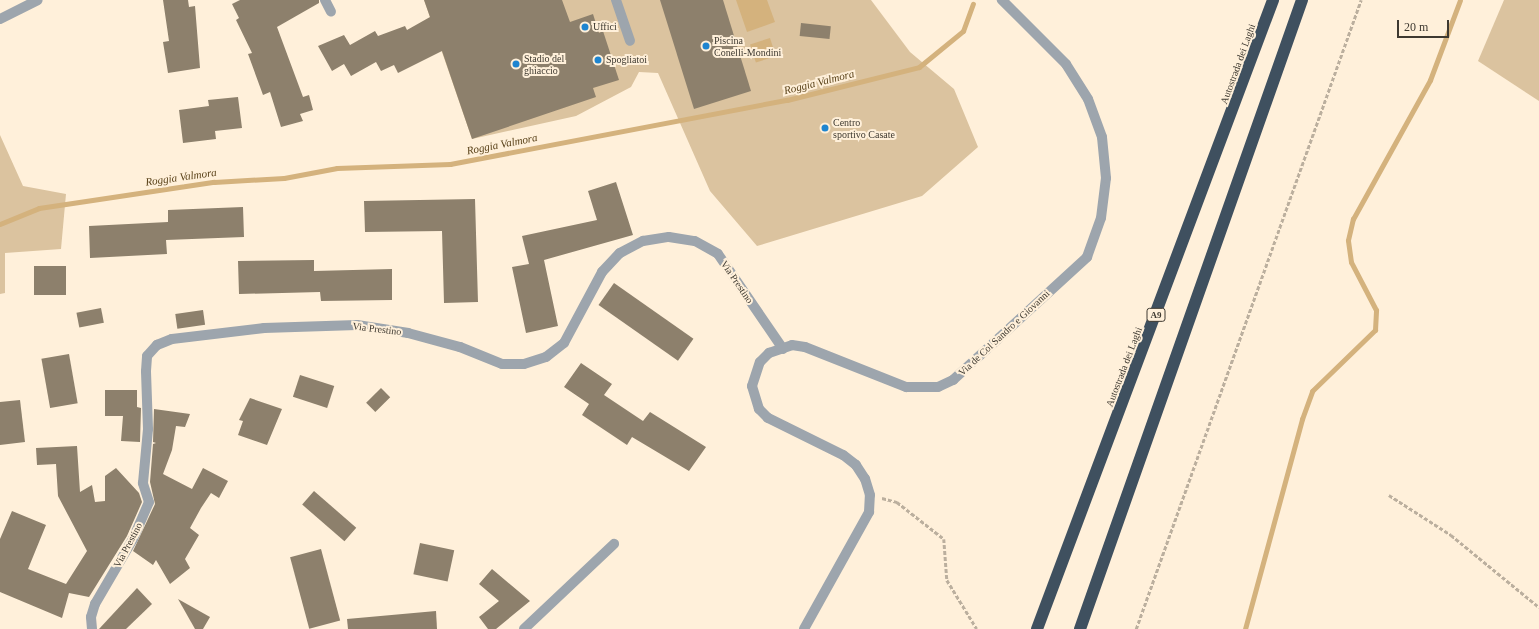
<!DOCTYPE html>
<html>
<head>
<meta charset="utf-8">
<style>
	body { margin:0 }
	#map { position:relative; width:1539px; height:629px; overflow:hidden; background:#fff0da; font-family:"Times New Roman",serif }
	div>[style] { position:absolute }
	[style*='--x'] { left:calc(var(--x)*1px); top:calc(var(--y)*1px); width:calc(var(--w)*1px); rotate:calc(var(--a)*1deg) }
	.green>* { inset:0; background:#dbc39f }
	.water>* { inset:0; background:#d4b27d; transform-origin:0 0 }
	.stream>* { height:5px; margin:-2.5px; padding:0 2.5px; transform-origin:2.5px; border-radius:2.5px; background:#d4b27d }
	.building>* { inset:0; background:#8d806c; transform-origin:0 0 }
	.path>* { height:2.5px; margin-top:-1.25px; transform-origin:0; background:repeating-linear-gradient(90deg,#bbaf9e 0 4px,transparent 0 6px) }
	.minor>* { height:10px; margin:-5px; padding:0 5px; transform-origin:5px; border-radius:5px; background:#9da5ad }
	.highway>* { height:12px; margin:-6px; padding:0 6px; transform-origin:6px; border-radius:6px; background:#3f505f }
	.dots>* { width:11px; height:11px; translate:-50% -50%; box-sizing:border-box; border:2px solid #fff0da; border-radius:50% }
	span { translate:-50% -50%; white-space:nowrap; text-align:center; line-height:1.15; -webkit-text-stroke:4px #fff0da; paint-order:stroke }
	.shield-label span { padding:1px 3px; background:#fff0da; border:1px solid; border-radius:3px; -webkit-text-stroke-width:0 }
	.shield-label { font-size:9px; color:#3e3930; font-weight:700 }
	.poi-label { font-size:10px; color:#3e3930 }
	.left { translate:0 -50%; text-align:left }
	.street-label { font-size:10px; color:#3e3930 }
	.water-label { font-size:11px; color:#584017; font-style:italic }
	.scale { position:absolute; left:1397px; top:20px; width:52px; height:18px; box-sizing:border-box; border:2px solid #3e3930; border-top:0; padding-left:5px; font-size:12px; line-height:14px; white-space:nowrap; color:#3e3930; -webkit-text-stroke:3px #fff0da; paint-order:stroke }
</style>
</head>
<body>
<div id="map">
	<div class="green">
		<i style="clip-path:polygon(424px 0,871px 0,910px 52px,954px 89px,978px 147px,922px 196px,757px 246px,710px 191px,658px 73px,639px 72px,631px 87px,576px 116px,472px 139px)"></i>
		<i style="clip-path:polygon(1504px 0,1539px 0,1539px 101px,1478px 61px)"></i>
		<i style="clip-path:polygon(0 135px,23px 186px,66px 194px,61px 249px,5px 253px,5px 293px,0 294px)"></i>
	</div>
	<div class="water">
		<i style="clip-path:polygon(736px 0,767px 0,775px 22px,747px 32px)"></i>
		<i style="left:770px;top:38px;width:19px;height:21px;rotate:72deg"></i>
	</div>
	<div class="stream">
		<i style="--x:0;--y:224;--w:42;--a:-22.3"></i>
		<i style="--x:39;--y:208;--w:177;--a:-8.5"></i>
		<i style="--x:214;--y:182;--w:70;--a:-3.3"></i>
		<i style="--x:284;--y:178;--w:54;--a:-10.7"></i>
		<i style="--x:337;--y:168;--w:113;--a:-2"></i>
		<i style="--x:450;--y:164;--w:343;--a:-10.8"></i>
		<i style="--x:787;--y:100;--w:136;--a:-14"></i>
		<i style="--x:919;--y:67;--w:57;--a:-39.3"></i>
		<i style="--x:963;--y:31;--w:29;--a:-70"></i>
		<i style="--x:1245;--y:629;--w:218;--a:-74.8"></i>
		<i style="--x:1302;--y:419;--w:30;--a:-70"></i>
		<i style="--x:1312;--y:391;--w:88;--a:-44.1"></i>
		<i style="--x:1375;--y:330;--w:20;--a:-87"></i>
		<i style="--x:1376;--y:310;--w:54;--a:-117.5"></i>
		<i style="--x:1351;--y:262;--w:22;--a:-98"></i>
		<i style="--x:1348;--y:240;--w:22;--a:-77"></i>
		<i style="--x:1353;--y:219;--w:159;--a:-61"></i>
		<i style="--x:1430;--y:80;--w:85;--a:-69.4"></i>
	</div>
	<div class="building">
		<i style="clip-path:polygon(163px 0,188px 0,189px 7px,195px 6px,200px 68px,168px 73px,163px 42px,169px 41px)"></i>
		<i style="clip-path:polygon(240px 0,319px 0,319px 3px,277px 27px,303px 97px,309px 95px,313px 110px,300px 114px,303px 121px,281px 127px,270px 92px,263px 95px,248px 54px,252px 53px,236px 20px,239px 18px,232px 4px)"></i>
		<i style="clip-path:polygon(424px 0,562px 0,570px 22px,593px 14px,599px 33px,603px 31px,619px 80px,593px 88px,596px 97px,472px 139px,442px 51px,398px 73px,394px 65px,381px 71px,376px 62px,351px 76px,344px 64px,332px 71px,318px 46px,344px 35px,350px 45px,375px 31px,378px 36px,405px 26px,407px 30px,430px 17px)"></i>
		<i style="clip-path:polygon(660px 0,723px 0,751px 91px,694px 109px)"></i>
		<i style="left:801px;top:23px;width:30px;height:13px;rotate:6deg"></i>
		<i style="clip-path:polygon(238px 97px,242px 128px,215px 131px,216px 139px,183px 143px,179px 110px,209px 106px,208px 100px)"></i>
		<i style="clip-path:polygon(616px 182px,633px 235px,544px 260px,558px 326px,526px 333px,512px 267px,529px 264px,522px 236px,597px 220px,588px 191px)"></i>
		<i style="clip-path:polygon(475px 199px,478px 302px,444px 303px,442px 231px,365px 232px,364px 201px)"></i>
		<i style="clip-path:polygon(243px 207px,244px 237px,166px 240px,167px 254px,90px 258px,89px 226px,168px 222px,168px 210px)"></i>
		<i style="clip-path:polygon(314px 260px,314px 271px,392px 269px,392px 300px,321px 301px,320px 292px,239px 294px,238px 261px)"></i>
		<i style="left:66px;top:266px;width:29px;height:32px;rotate:90deg"></i>
		<i style="left:614px;top:283px;width:97px;height:27px;rotate:35deg"></i>
		<i style="left:101px;top:308px;width:15px;height:25px;rotate:79deg"></i>
		<i style="left:203px;top:310px;width:15px;height:28px;rotate:82deg"></i>
		<i style="left:69px;top:354px;width:50px;height:28px;rotate:80deg"></i>
		<i style="clip-path:polygon(581px 363px,612px 384px,604px 395px,643px 421px,650px 412px,706px 447px,689px 471px,632px 437px,627px 445px,582px 415px,589px 404px,564px 387px)"></i>
		<i style="left:300px;top:375px;width:36px;height:23px;rotate:18deg"></i>
		<i style="left:381px;top:388px;width:13px;height:21px;rotate:45deg"></i>
		<i style="clip-path:polygon(105px 390px,137px 390px,137px 407px,141px 408px,140px 442px,121px 441px,123px 416px,105px 416px)"></i>
		<i style="clip-path:polygon(250px 398px,282px 409px,267px 445px,238px 435px,243px 421px,239px 420px)"></i>
		<i style="clip-path:polygon(20px 400px,25px 442px,0 445px,0 402px)"></i>
		<i style="clip-path:polygon(154px 409px,190px 414px,185px 427px,176px 426px,172px 450px,163px 474px,192px 489px,203px 468px,228px 481px,219px 498px,211px 493px,201px 508px,190px 528px,199px 535px,185px 559px,190px 568px,170px 584px,156px 560px,153px 565px,133px 551px,155px 504px,150px 482px,153px 444px,156px 443px,153px 442px)"></i>
		<i style="clip-path:polygon(77px 446px,80px 492px,92px 485px,95px 502px,105px 501px,105px 476px,116px 468px,139px 493px,142px 502px,127px 536px,89px 597px,69px 593px,62px 618px,0 592px,0 539px,12px 511px,46px 525px,28px 569px,66px 584px,87px 551px,58px 496px,56px 464px,37px 465px,36px 448px)"></i>
		<i style="left:314px;top:491px;width:56px;height:18px;rotate:41deg"></i>
		<i style="left:420px;top:543px;width:35px;height:32px;rotate:12deg"></i>
		<i style="left:321px;top:549px;width:74px;height:32px;rotate:75deg"></i>
		<i style="clip-path:polygon(492px 569px,530px 601px,496px 629px,488px 629px,479px 617px,499px 601px,479px 584px)"></i>
		<i style="clip-path:polygon(137px 588px,152px 604px,126px 629px,99px 629px)"></i>
		<i style="clip-path:polygon(178px 599px,210px 617px,203px 629px,195px 629px)"></i>
		<i style="clip-path:polygon(436px 611px,437px 629px,348px 629px,347px 619px)"></i>
	</div>
	<div class="path">
		<i style="--x:1389;--y:495;--w:74;--a:32.8"></i>
		<i style="--x:1451;--y:535;--w:114;--a:39.3"></i>
		<i style="--x:882;--y:498;--w:16;--a:15"></i>
		<i style="--x:897;--y:502;--w:60;--a:38.2"></i>
		<i style="--x:944;--y:539;--w:41;--a:85.8"></i>
		<i style="--x:947;--y:580;--w:57;--a:58.5"></i>
		<i style="--x:1136;--y:629;--w:668;--a:-70.32"></i>
	</div>
	<div class="minor">
		<i style="--x:325;--y:0;--w:13;--a:63"></i>
		<i style="--x:616;--y:0;--w:43;--a:71.1"></i>
		<i style="--x:0;--y:19;--w:42;--a:-26.6"></i>
		<i style="--x:92;--y:629;--w:12;--a:-95"></i>
		<i style="--x:91;--y:617;--w:14;--a:-73"></i>
		<i style="--x:95;--y:604;--w:75;--a:-59.7"></i>
		<i style="--x:133;--y:539;--w:40;--a:-66.6"></i>
		<i style="--x:149;--y:502;--w:20;--a:-108"></i>
		<i style="--x:143;--y:483;--w:54;--a:-84.7"></i>
		<i style="--x:148;--y:429;--w:58;--a:-92"></i>
		<i style="--x:146;--y:371;--w:15;--a:-86"></i>
		<i style="--x:147;--y:356;--w:15;--a:-48"></i>
		<i style="--x:157;--y:345;--w:16;--a:-22"></i>
		<i style="--x:172;--y:339;--w:93;--a:-6.8"></i>
		<i style="--x:264;--y:328;--w:93;--a:-1.8"></i>
		<i style="--x:357;--y:325;--w:52;--a:8.9"></i>
		<i style="--x:408;--y:333;--w:54;--a:15.1"></i>
		<i style="--x:460;--y:347;--w:45;--a:22"></i>
		<i style="--x:502;--y:364;--w:22;--a:0"></i>
		<i style="--x:524;--y:364;--w:23;--a:-18"></i>
		<i style="--x:546;--y:357;--w:23;--a:-38"></i>
		<i style="--x:564;--y:343;--w:81;--a:-61.8"></i>
		<i style="--x:602;--y:272;--w:26;--a:-47"></i>
		<i style="--x:620;--y:253;--w:26;--a:-28"></i>
		<i style="--x:643;--y:241;--w:26;--a:-9"></i>
		<i style="--x:669;--y:237;--w:26;--a:9"></i>
		<i style="--x:695;--y:241;--w:26;--a:29"></i>
		<i style="--x:718;--y:254;--w:115;--a:55.6"></i>
		<i style="--x:524;--y:629;--w:124;--a:-43.4"></i>
		<i style="--x:804;--y:629;--w:134;--a:-60.9"></i>
		<i style="--x:869;--y:512;--w:17;--a:-87"></i>
		<i style="--x:870;--y:495;--w:17;--a:-107"></i>
		<i style="--x:865;--y:479;--w:17;--a:-123"></i>
		<i style="--x:856;--y:465;--w:16;--a:-142"></i>
		<i style="--x:843;--y:455;--w:84;--a:-153.7"></i>
		<i style="--x:768;--y:418;--w:13;--a:-135"></i>
		<i style="--x:759;--y:409;--w:24;--a:-107"></i>
		<i style="--x:752;--y:386;--w:25;--a:-72"></i>
		<i style="--x:760;--y:362;--w:13;--a:-45"></i>
		<i style="--x:769;--y:353;--w:24;--a:-19"></i>
		<i style="--x:792;--y:345;--w:13;--a:9"></i>
		<i style="--x:805;--y:347;--w:109;--a:21.6"></i>
		<i style="--x:906;--y:387;--w:32;--a:0"></i>
		<i style="--x:938;--y:387;--w:17;--a:-25"></i>
		<i style="--x:953;--y:380;--w:182;--a:-42.5"></i>
		<i style="--x:1087;--y:257;--w:41;--a:-70.3"></i>
		<i style="--x:1101;--y:218;--w:40;--a:-82.9"></i>
		<i style="--x:1106;--y:178;--w:41;--a:-95.6"></i>
		<i style="--x:1102;--y:137;--w:40;--a:-110.2"></i>
		<i style="--x:1088;--y:99;--w:41;--a:-122.2"></i>
		<i style="--x:1066;--y:64;--w:91;--a:-135"></i>
	</div>
	<div class="highway">
		<i style="--x:1037;--y:629;--w:672;--a:-69.43"></i>
		<i style="--x:1080;--y:629;--w:667;--a:-70.56"></i>
	</div>
	<div class="dots">
		<i style="left:585px;top:27px;background:#1e85d0"></i>
		<i style="left:706px;top:46px;background:#1e85d0"></i>
		<i style="left:598px;top:60px;background:#1e85d0"></i>
		<i style="left:516px;top:64px;background:#1e85d0"></i>
		<i style="left:825px;top:128px;background:#1e85d0"></i>
	</div>
	<div class="shield-label">
		<span style="left:1156px;top:315px">A9</span>
	</div>
	<div class="poi-label">
		<span class="left" style="left:593px;top:27px">Uffici</span>
		<span class="left" style="left:714px;top:46px">Piscina<br>Conelli-Mondini</span>
		<span class="left" style="left:524px;top:64px">Stadio del<br>ghiaccio</span>
		<span class="left" style="left:606px;top:60px">Spogliatoi</span>
		<span class="left" style="left:833px;top:128px">Centro<br>sportivo Casate</span>
	</div>
	<div class="street-label">
		<span style="left:1238px;top:64px;rotate:-70deg">Autostrada dei Laghi</span>
		<span style="left:737px;top:282px;rotate:56deg">Via Prestino</span>
		<span style="left:377px;top:329px;rotate:7deg">Via Prestino</span>
		<span style="left:1004px;top:333px;rotate:-43deg">Via de Col Sandro e Giovanni</span>
		<span style="left:1124px;top:367px;rotate:-69deg">Autostrada dei Laghi</span>
		<span style="left:128px;top:545px;rotate:-62deg">Via Prestino</span>
	</div>
	<div class="water-label">
		<span style="left:819px;top:82px;rotate:-14deg">Roggia Valmora</span>
		<span style="left:502px;top:144px;rotate:-11deg">Roggia Valmora</span>
		<span style="left:181px;top:177px;rotate:-8deg">Roggia Valmora</span>
	</div>
	<div class="scale">20 m</div>
</div>
</body>
</html>
